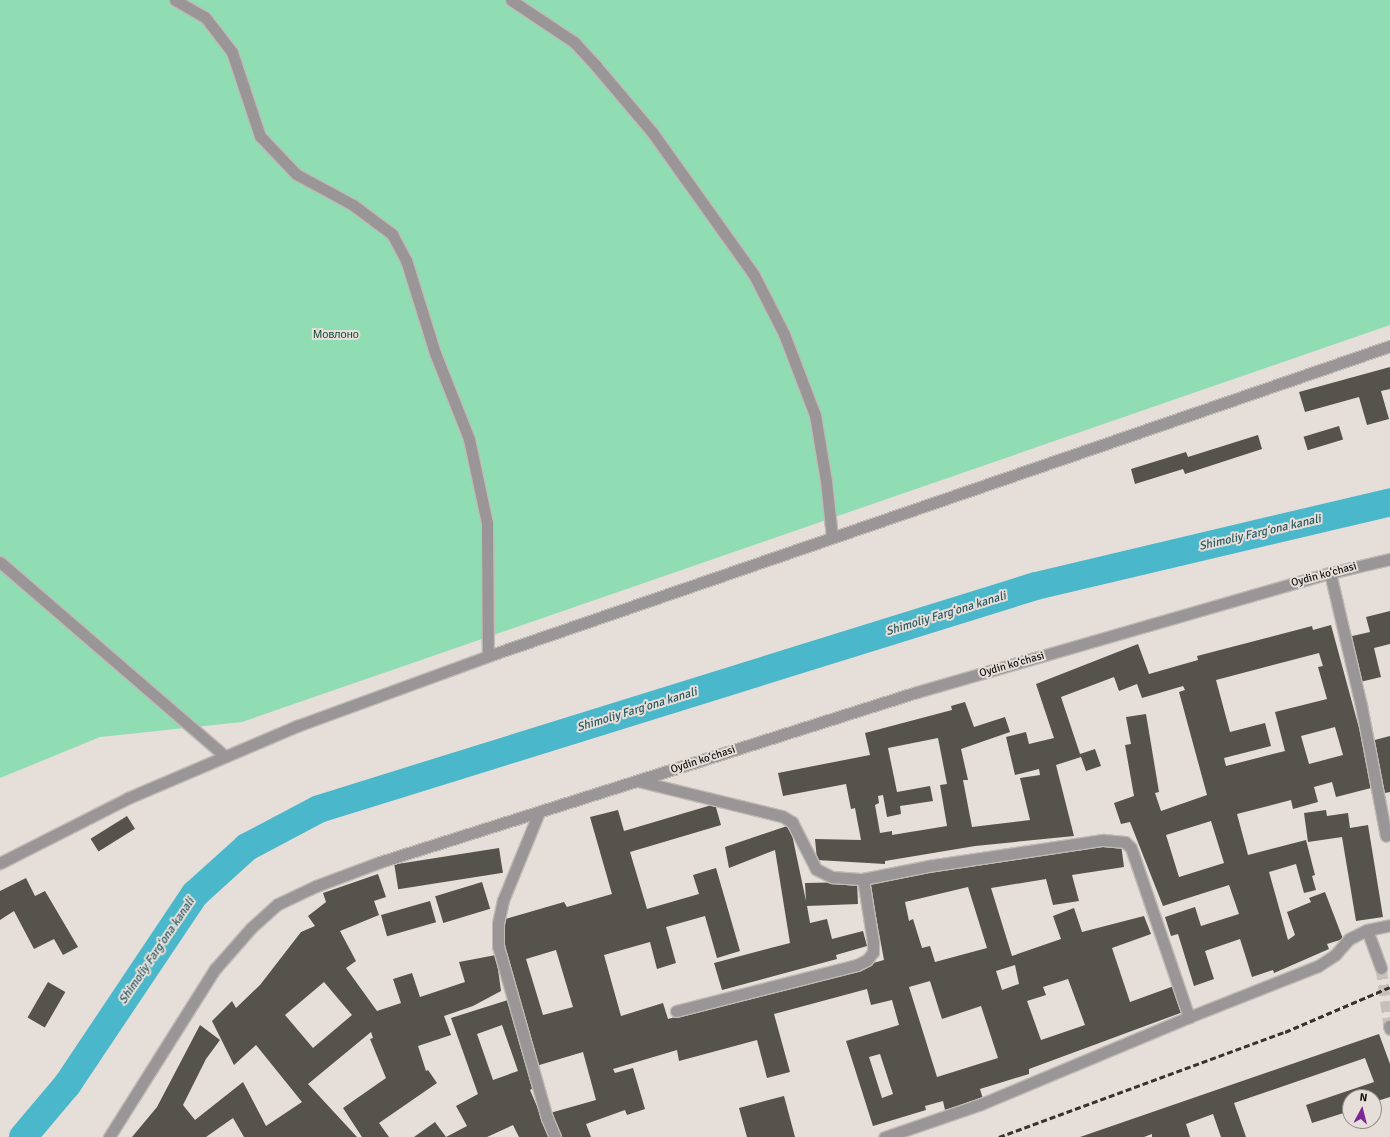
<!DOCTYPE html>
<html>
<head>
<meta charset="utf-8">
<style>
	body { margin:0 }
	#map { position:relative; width:1390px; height:1137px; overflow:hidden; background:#e5ded9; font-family:Signika,sans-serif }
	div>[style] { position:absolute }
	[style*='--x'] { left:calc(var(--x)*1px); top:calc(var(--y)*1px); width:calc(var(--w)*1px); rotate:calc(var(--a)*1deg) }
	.green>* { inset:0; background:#90dcb3 }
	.canal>* { height:28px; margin:-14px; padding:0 14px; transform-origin:14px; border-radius:14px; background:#4bb7cb }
	.building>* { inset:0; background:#56524c; transform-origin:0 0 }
	.minor-tunnel>* { height:11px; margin-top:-5.5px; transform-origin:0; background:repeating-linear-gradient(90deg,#c6c0bb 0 11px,transparent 0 16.5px) }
	.roads { filter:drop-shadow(1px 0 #c0bab5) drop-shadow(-1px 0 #c0bab5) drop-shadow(0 1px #c0bab5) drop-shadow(0 -1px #c0bab5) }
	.service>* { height:11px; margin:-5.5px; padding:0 5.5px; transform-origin:5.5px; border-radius:5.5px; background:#9a9697 }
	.minor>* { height:11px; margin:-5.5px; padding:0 5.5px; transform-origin:5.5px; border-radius:5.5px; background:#9a9697 }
	.tertiary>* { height:11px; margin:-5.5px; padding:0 5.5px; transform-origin:5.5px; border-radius:5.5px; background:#9a9697 }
	.rail>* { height:3px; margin-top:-1.5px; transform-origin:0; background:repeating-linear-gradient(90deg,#353230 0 6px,transparent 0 9px) }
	span { translate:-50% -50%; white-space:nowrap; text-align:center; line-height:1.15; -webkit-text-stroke:4px #e5ded9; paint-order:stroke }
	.park-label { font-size:11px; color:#0b4c31 }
	.street-label { font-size:11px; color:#161412 }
	.water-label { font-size:12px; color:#2d5b64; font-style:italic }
	.north { position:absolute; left:1342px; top:1089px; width:40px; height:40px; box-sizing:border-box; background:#e5ded9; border:1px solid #928d89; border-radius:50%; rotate:7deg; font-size:11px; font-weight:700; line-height:16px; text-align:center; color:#161412 }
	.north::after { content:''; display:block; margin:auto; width:14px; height:18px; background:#7b2796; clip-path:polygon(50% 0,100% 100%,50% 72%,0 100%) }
</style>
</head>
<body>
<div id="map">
	<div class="green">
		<i style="clip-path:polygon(0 0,1390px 0,1390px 325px,242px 722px,100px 737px,0 778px)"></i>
	</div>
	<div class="canal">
		<i style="--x:23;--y:1137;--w:68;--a:-49.8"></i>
		<i style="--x:67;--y:1085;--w:230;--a:-56.2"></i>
		<i style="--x:195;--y:894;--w:70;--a:-42.1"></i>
		<i style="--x:247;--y:847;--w:81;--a:-27.8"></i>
		<i style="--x:319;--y:809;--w:751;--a:-17.28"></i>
		<i style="--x:1036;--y:586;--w:364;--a:-13.3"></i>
	</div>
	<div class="building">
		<i style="clip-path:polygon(1390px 367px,1390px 389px,1381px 391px,1389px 419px,1367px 425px,1359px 397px,1305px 412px,1299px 392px)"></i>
		<i style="left:1339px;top:426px;width:14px;height:37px;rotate:73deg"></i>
		<i style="clip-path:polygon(1258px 435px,1262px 449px,1185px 474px,1183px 469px,1135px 484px,1131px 469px,1186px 452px,1188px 457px)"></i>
		<i style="clip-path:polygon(1390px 611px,1390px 644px,1374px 648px,1381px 677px,1360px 682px,1348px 637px,1370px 632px,1366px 617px)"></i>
		<i style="clip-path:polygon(evenodd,1331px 625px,1375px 787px,1336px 797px,1332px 782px,1314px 787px,1318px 802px,1293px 809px,1291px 800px,1237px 814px,1248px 855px,1306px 840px,1315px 875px,1312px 876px,1316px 890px,1304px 893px,1296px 864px,1269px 872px,1288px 940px,1295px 935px,1287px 912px,1311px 902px,1309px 898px,1325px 892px,1343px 939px,1327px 944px,1329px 949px,1274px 973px,1273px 970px,1252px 977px,1240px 939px,1205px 951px,1214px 979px,1194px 986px,1178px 934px,1171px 936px,1165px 917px,1195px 907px,1201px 926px,1239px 914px,1229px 885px,1163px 906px,1130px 822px,1121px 824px,1114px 803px,1134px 796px,1125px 745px,1131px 744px,1126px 717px,1146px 714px,1159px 792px,1155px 793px,1161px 811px,1207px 795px,1179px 692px,1185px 690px,1183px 686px,1142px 698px,1137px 684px,1119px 691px,1114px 677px,1061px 697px,1080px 754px,1095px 749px,1101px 766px,1086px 771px,1081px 757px,1056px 765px,1074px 836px,975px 846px,885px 861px,885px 864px,817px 860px,815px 839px,861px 840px,855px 808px,851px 809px,846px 784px,783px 796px,778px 773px,870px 755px,865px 733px,952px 710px,951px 706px,965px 702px,974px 727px,1005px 717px,1010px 732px,961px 749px,968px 780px,963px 780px,972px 827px,1030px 820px,1020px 778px,1040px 775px,1039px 769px,1015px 775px,1006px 737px,1026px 732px,1029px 744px,1054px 738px,1036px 684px,1138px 644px,1149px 674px,1198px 660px,1197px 656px,1312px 626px,1313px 630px,1331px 625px,1319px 653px,1323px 666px,1318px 667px,1327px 699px,1275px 712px,1285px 751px,1226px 766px,1224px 758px,1271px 746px,1265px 723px,1230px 732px,1216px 680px,1319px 653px,1331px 625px,1335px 727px,1343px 755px,1309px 764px,1301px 736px,1335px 727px,1331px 625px,938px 738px,947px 784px,940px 785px,947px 826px,892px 835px,892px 831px,880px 833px,875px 805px,879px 803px,878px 796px,883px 795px,887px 817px,901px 814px,900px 806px,933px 801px,930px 786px,897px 792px,888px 748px,938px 738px,1331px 625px,1211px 821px,1224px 863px,1179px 877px,1166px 835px,1211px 821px)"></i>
		<i style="clip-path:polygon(1390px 736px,1390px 792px,1385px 793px,1371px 741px)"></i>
		<i style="clip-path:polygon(evenodd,715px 804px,721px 825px,630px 852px,647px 909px,699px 894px,693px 875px,716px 868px,740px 951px,717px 958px,705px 916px,666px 927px,676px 963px,657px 969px,650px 942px,604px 955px,621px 1016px,663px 1003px,668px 1019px,884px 960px,870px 884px,982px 861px,1065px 849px,1065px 852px,1121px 844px,1124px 867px,1072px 875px,1079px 901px,1053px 905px,1046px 879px,991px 888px,1012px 956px,1061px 939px,1053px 916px,1074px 908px,1082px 932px,1144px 916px,1151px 934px,1112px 948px,1130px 1002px,1174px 986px,1183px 1012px,1029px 1069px,1029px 1074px,980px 1089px,983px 1099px,945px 1110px,943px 1101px,925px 1106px,926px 1110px,873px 1126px,846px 1041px,899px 1025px,892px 1000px,871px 1005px,867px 989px,774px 1014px,790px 1072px,767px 1078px,757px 1040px,679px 1061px,677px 1050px,613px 1069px,615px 1073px,633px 1068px,645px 1109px,627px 1115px,625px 1110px,586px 1124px,591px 1137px,560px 1137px,550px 1113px,596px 1100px,583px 1052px,536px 1066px,508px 968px,502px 920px,564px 902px,567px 907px,612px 894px,590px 817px,618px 810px,624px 831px,715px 804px,968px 887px,987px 948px,935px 962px,930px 946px,922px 948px,913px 919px,909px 921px,905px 902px,968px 887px,715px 804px,556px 950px,573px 1007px,543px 1015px,526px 959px,556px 950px,715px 804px,1015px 965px,1019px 984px,1002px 990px,996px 971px,1015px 965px,715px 804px,1068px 979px,1085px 1025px,1041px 1040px,1027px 1001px,1046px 995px,1043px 987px,1068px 979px,715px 804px,930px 981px,942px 1019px,981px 1006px,998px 1058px,937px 1077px,909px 987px,930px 981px,715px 804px,880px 1054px,893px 1094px,882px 1098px,869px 1057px,880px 1054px)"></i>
		<i style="clip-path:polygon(1326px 810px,1327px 816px,1348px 813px,1350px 828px,1368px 825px,1383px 917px,1356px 921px,1342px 837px,1308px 842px,1304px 813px)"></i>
		<i style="left:127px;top:816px;width:15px;height:43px;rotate:58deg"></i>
		<i style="clip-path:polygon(790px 825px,806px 901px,805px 883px,857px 882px,858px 904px,807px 906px,810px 923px,827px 919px,832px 939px,863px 931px,867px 946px,836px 955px,837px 959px,722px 990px,714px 963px,790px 943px,775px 850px,729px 868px,725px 847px)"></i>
		<i style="left:499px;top:848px;width:25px;height:106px;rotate:81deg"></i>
		<i style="clip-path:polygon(evenodd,378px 874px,386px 897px,374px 901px,379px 915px,340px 931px,356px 961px,346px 968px,377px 1011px,401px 1003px,393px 979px,412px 973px,420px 997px,465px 982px,459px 962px,496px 955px,501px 991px,473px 1006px,444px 1016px,451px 1035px,418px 1046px,426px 1071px,428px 1070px,437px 1083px,379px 1123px,389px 1137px,362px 1137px,343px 1108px,386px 1078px,370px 1039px,373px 1038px,371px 1032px,308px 1084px,357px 1137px,244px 1137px,233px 1118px,206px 1137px,132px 1137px,157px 1107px,200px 1025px,220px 1040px,206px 1059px,183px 1105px,195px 1120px,243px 1082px,266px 1126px,302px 1102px,256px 1045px,234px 1065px,212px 1021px,232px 1001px,236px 1008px,260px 985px,301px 932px,315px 926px,308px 916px,326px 902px,323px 893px,378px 874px,324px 982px,352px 1015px,313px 1048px,285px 1015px,324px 982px)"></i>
		<i style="clip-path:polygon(26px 878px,35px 896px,45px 891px,78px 947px,63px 955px,54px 939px,34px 949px,14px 911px,0 920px,0 891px)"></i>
		<i style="left:482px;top:882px;width:28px;height:49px;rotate:73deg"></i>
		<i style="left:430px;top:901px;width:22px;height:51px;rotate:74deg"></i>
		<i style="left:48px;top:982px;width:20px;height:41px;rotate:30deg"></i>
		<i style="clip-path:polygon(evenodd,508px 1000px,536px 1086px,530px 1090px,550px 1137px,519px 1137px,513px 1125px,487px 1137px,414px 1137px,435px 1122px,446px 1137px,467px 1126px,456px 1106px,478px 1094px,451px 1018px,508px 1000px,502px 1025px,518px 1071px,493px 1080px,477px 1034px,502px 1025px)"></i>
		<i style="clip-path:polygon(1379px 1034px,1390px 1064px,1390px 1097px,1374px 1102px,1374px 1097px,1350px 1097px,1350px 1111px,1312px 1123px,1306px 1105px,1374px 1082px,1365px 1058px,1234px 1103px,1246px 1137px,1221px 1137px,1213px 1114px,1186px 1124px,1190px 1137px,1152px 1137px,1152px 1134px,1144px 1137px,1080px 1137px)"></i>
		<i style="clip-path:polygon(784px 1096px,795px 1137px,747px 1137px,739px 1108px)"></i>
	</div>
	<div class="minor-tunnel">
		<i style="--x:1381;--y:968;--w:59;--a:82.1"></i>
	</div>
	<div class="roads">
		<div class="service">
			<i style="--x:175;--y:0;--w:34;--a:30"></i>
			<i style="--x:205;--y:17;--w:44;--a:52.4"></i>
			<i style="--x:232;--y:52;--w:89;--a:71.6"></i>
			<i style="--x:260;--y:136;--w:52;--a:46.5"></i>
			<i style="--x:296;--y:174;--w:65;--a:28.5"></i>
			<i style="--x:353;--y:205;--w:49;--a:36.6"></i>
			<i style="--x:392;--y:234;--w:30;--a:62"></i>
			<i style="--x:406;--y:260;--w:97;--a:72.7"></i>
			<i style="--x:435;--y:353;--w:92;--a:68.4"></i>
			<i style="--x:469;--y:439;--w:86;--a:77.9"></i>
			<i style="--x:487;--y:523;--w:133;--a:89.6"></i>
			<i style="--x:511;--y:0;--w:76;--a:33.7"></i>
			<i style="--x:574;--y:42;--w:33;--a:47"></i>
			<i style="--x:596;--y:66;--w:87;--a:49.7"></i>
			<i style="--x:652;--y:132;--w:176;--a:54.5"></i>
			<i style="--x:754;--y:275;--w:66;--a:63"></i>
			<i style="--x:784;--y:334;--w:87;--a:69.1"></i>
			<i style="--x:815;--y:415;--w:67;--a:80.5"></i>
			<i style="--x:826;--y:481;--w:56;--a:83.9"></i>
			<i style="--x:0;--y:562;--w:297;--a:40.8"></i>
		</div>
		<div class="minor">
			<i style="--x:1330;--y:573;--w:136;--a:76.8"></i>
			<i style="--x:1361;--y:705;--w:133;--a:79.2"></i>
			<i style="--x:638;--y:781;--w:148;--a:13.7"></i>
			<i style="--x:782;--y:816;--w:12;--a:31"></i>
			<i style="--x:792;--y:822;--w:53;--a:62.9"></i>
			<i style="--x:816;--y:869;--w:18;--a:27"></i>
			<i style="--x:832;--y:877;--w:31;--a:4"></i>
			<i style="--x:863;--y:879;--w:66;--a:-11.3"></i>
			<i style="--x:928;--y:866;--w:177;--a:-8.5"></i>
			<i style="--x:1103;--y:840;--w:22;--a:5"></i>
			<i style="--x:1125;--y:842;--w:8;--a:45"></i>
			<i style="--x:1131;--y:848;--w:179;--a:71.1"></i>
			<i style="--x:1189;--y:1017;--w:225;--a:157.3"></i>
			<i style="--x:981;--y:1104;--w:102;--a:161"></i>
			<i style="--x:539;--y:812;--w:95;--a:112.2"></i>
			<i style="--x:503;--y:900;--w:24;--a:102"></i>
			<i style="--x:498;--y:923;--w:23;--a:90"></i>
			<i style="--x:498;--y:946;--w:179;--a:74.1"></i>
			<i style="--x:547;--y:1118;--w:21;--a:67"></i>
			<i style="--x:0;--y:863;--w:144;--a:-26.9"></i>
			<i style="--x:128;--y:798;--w:184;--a:-23.1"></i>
			<i style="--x:297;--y:726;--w:203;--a:-20.1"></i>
			<i style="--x:488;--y:656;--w:954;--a:-18.97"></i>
			<i style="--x:1381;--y:968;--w:40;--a:-110.2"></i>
			<i style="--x:1367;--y:930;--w:24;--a:-12"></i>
			<i style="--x:676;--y:1011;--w:187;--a:-14.3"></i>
			<i style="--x:857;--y:965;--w:11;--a:-27"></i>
			<i style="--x:867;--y:960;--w:10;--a:-53"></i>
			<i style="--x:873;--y:952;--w:10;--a:-90"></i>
			<i style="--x:873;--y:942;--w:64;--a:-99"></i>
			<i style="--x:1189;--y:1017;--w:139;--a:-21.6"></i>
			<i style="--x:1318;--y:966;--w:20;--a:-33"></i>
			<i style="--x:1335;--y:955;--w:21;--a:-49"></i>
			<i style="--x:1349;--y:939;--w:20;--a:-27"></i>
			<i style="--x:1389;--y:1026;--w:3;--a:72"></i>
		</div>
		<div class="tertiary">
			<i style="--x:109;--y:1137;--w:199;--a:-57.8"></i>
			<i style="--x:215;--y:969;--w:55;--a:-48.7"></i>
			<i style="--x:251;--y:928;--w:36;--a:-42"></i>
			<i style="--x:278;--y:904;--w:42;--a:-25.3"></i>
			<i style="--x:316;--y:886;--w:68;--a:-20.6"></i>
			<i style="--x:380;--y:862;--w:563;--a:-17.57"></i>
			<i style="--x:917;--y:692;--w:430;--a:-16.1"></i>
			<i style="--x:1330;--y:573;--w:62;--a:-13.1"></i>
		</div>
	</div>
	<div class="rail">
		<i style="--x:999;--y:1137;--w:305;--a:-20.2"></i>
		<i style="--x:1285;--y:1032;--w:114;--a:-23.2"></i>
	</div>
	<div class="park-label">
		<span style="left:336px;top:335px">Мовлоно</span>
	</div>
	<div class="street-label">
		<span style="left:1324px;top:575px;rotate:-15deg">Oydin koʻchasi</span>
		<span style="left:1012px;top:665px;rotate:-16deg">Oydin koʻchasi</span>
		<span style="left:703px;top:760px;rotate:-18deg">Oydin koʻchasi</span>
	</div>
	<div class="water-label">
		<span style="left:1260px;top:533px;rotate:-13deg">Shimoliy Fargʻona kanali</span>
		<span style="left:946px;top:614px;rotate:-17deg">Shimoliy Fargʻona kanali</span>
		<span style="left:637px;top:710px;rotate:-17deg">Shimoliy Fargʻona kanali</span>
		<span style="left:157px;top:951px;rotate:-56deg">Shimoliy Fargʻona kanali</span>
	</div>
	<div class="north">N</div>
</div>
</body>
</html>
